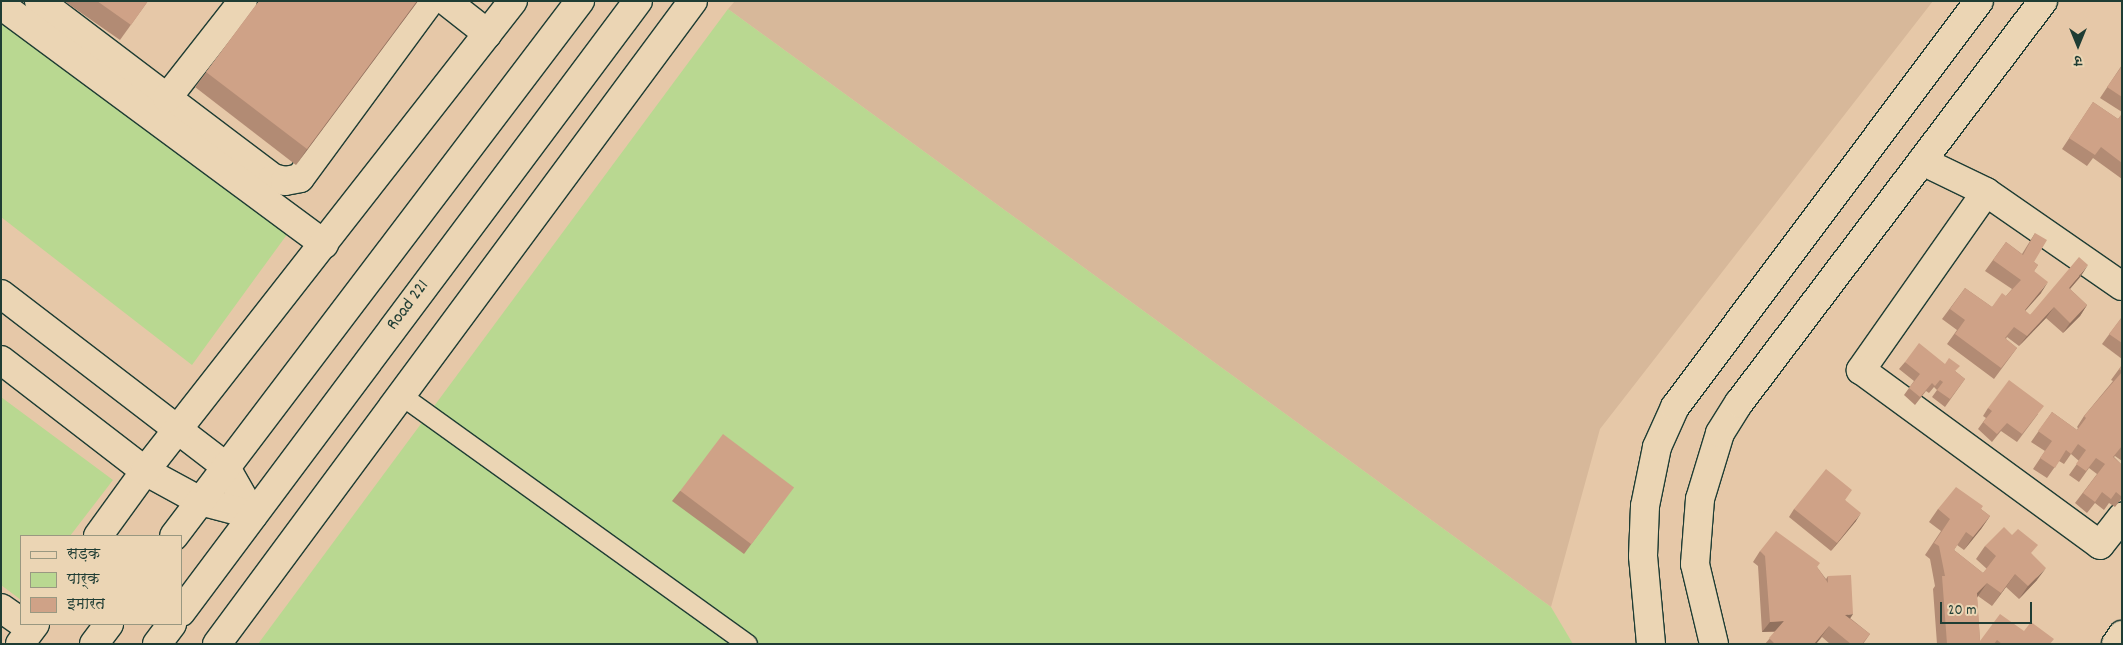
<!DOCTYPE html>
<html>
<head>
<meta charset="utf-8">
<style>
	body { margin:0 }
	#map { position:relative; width:2123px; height:645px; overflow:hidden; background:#e6c8a8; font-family:Dekko,"Playpen Sans Deva",sans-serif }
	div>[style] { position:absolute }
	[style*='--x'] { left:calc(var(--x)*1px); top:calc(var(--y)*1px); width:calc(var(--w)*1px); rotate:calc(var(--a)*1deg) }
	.built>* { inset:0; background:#d7b89a }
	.green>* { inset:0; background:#b9d891 }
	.roads { filter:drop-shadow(1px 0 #1f3d34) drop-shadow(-1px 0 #1f3d34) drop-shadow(0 1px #1f3d34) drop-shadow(0 -1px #1f3d34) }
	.lane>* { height:19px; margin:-9.5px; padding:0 9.5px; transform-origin:9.5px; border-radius:9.5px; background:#ebd5b4 }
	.street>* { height:28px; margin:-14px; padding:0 14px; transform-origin:14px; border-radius:14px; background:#ebd5b4 }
	.secondary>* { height:28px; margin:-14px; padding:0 14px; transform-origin:14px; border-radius:14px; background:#ebd5b4 }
	.wall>* { inset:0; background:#b28b74 }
	.shaded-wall>* { inset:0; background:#91715e }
	.building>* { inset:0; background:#cfa287; transform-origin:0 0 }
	span { translate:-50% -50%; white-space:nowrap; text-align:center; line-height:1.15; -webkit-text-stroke:4px #ebd5b4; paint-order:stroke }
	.street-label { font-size:18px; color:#1f3d34 }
	.frame { position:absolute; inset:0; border:2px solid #1f3d34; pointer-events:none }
	.legend { position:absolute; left:20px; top:535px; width:162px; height:90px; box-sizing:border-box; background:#ebd5b4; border:1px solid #999881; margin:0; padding:6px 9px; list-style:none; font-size:15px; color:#1f3d34 }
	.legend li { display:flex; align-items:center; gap:10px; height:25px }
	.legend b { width:25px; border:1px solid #999881 }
	.north { position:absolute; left:2053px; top:20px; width:50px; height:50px; -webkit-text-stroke:4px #ebd5b4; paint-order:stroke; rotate:180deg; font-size:14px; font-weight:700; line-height:20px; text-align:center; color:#1f3d34 }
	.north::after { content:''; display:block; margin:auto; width:18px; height:22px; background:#1f3d34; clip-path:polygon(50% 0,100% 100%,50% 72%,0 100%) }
	.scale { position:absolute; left:1940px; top:602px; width:92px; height:22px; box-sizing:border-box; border:2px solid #1f3d34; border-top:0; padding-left:6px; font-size:15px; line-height:18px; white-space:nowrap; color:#1f3d34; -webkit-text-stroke:4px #ebd5b4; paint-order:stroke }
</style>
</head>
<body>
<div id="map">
	<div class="built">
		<i style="clip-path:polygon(735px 1px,1933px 1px,1600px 429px,1551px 607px,728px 9px)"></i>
	</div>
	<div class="green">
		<i style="clip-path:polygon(728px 9px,1551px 607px,1573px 644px,258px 644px)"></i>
		<i style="clip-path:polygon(1px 12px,291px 229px,192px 365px,1px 217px)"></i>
		<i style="clip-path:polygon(1px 397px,113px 480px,70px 536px,21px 536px,21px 600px,1px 585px)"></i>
	</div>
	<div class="roads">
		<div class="lane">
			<i style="--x:401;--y:395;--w:426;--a:35.7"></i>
		</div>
		<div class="street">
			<i style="--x:39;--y:1;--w:293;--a:37.1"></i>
			<i style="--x:273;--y:178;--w:12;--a:14"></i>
			<i style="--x:285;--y:181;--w:15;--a:-11"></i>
			<i style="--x:300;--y:178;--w:220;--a:-53.7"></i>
			<i style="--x:446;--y:1;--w:53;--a:38.2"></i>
			<i style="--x:1;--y:5;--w:402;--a:36.5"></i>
			<i style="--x:167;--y:98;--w:123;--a:-51.9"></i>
			<i style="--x:1922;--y:161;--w:71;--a:25.8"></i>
			<i style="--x:1986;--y:192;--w:165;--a:34.7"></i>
			<i style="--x:1986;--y:192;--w:218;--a:125.1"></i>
			<i style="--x:1861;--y:370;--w:296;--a:36.2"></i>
			<i style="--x:2100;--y:545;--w:36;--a:-52"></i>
			<i style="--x:1;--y:294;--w:282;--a:37.5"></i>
			<i style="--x:225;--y:466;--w:56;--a:60.3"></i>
			<i style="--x:1;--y:360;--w:182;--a:37.6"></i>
			<i style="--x:145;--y:471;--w:63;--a:28.6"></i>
			<i style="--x:200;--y:501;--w:55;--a:14.8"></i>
			<i style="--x:98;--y:536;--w:80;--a:-54.1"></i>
			<i style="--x:145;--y:471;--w:597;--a:-51.94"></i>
			<i style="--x:1;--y:608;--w:24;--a:35"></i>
			<i style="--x:20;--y:644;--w:25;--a:-53"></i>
			<i style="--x:217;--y:644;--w:800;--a:-53.49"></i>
			<i style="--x:1651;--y:644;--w:88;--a:-95.2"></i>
			<i style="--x:1643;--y:556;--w:50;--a:-87.7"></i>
			<i style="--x:1645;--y:506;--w:60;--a:-78.5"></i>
			<i style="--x:1657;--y:447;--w:44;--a:-65.8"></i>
			<i style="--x:1675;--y:407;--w:507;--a:-53.18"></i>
			<i style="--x:1714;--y:644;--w:82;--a:-103.4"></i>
			<i style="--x:1695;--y:564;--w:65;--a:-85.6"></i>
			<i style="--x:1700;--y:499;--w:69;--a:-73.1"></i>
			<i style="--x:1720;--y:433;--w:36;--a:-58"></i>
			<i style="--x:1739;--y:403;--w:504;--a:-52.9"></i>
			<i style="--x:2116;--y:644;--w:11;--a:-56"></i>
		</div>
		<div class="secondary">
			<i style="--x:174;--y:536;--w:672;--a:-52.81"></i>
			<i style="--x:181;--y:612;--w:763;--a:-53.21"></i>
			<i style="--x:94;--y:644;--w:25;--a:-53"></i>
			<i style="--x:157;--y:644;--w:25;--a:-53"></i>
		</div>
	</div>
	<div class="wall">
		<i style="clip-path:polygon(64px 1px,148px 1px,120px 40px)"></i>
		<i style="clip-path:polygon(259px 1px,418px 1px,296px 165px,195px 87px)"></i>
		<i style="clip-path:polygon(2122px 65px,2122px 112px,2100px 98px)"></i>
		<i style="clip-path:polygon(2093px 102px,2118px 119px,2122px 114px,2122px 179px,2093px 158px,2087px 166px,2062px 149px)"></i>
		<i style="clip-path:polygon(2035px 233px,2034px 262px,2038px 265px,2034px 271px,2041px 293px,2025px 311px,2030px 315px,2081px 276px,2070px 289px,2087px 305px,2080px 316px,2063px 333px,2046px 318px,2019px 346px,2007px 337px,2006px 339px,2017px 348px,1994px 379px,1947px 344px,1957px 330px,1942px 319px,1965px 288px,1992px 307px,2006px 296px,2012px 289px,1985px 271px,2006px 242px,2022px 254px)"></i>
		<i style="clip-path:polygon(2122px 317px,2122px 359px,2102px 344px)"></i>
		<i style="clip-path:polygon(1905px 362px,1955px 371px,1965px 379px,1945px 407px,1932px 397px,1937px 390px,1934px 387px,1929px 393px,1926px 391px,1915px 405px,1904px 395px,1914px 381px,1899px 369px)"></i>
		<i style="clip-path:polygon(2122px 365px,2122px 461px,2115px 456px,2114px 457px,2122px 465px,2122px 498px,2115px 507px,2109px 503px,2104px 510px,2095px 503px,2087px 513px,2075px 503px,2097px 474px,2089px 468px,2079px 482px,2069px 475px,2079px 461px,2071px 454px,2064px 464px,2059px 461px,2047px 478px,2033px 469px,2045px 451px,2031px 442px,2052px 412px,2077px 430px,2078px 428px,2077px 427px,2084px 416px,2113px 381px,2111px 380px)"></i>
		<i style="clip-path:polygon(1988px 408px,2038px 414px,2017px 442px,2001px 431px,1992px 442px,1978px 429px,1986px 418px,1983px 416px)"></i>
		<i style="clip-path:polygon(680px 491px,786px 497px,744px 554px,672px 501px)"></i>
		<i style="clip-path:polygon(1845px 500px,1856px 521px,1831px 551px,1789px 517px,1794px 509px)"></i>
		<i style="clip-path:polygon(1938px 509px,1981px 509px,1990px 516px,1981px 529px,1964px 550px,1957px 545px,1954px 550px,1983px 573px,1987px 569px,1976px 559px,1985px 546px,2032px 554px,2037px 580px,2019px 599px,2006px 587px,1992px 606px,1978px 596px,1977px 598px,1980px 641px,2024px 631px,2050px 644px,1937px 644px,1933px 589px,1935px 586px,1930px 559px,1925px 555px,1941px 531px,1929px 522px)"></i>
		<i style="clip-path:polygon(1760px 551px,1817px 567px,1826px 579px,1828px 576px,1850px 618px,1870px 634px,1863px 644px,1830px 644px,1822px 637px,1816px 644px,1765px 644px,1775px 632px,1762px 632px,1758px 566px,1753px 562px)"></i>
	</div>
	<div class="shaded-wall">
		<i style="clip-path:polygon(417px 1px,418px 1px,296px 165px,307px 149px)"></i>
		<i style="clip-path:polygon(2088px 265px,2081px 276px,2062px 298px,2069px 288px)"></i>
		<i style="clip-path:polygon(2048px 282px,2041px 293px,2017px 320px,2025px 310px)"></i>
		<i style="clip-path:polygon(2087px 305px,2080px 316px,2063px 333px,2070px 323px)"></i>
		<i style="clip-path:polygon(2054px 307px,2046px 318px,2019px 346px,2027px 336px)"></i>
		<i style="clip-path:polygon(1861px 513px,1856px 521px,1831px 551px,1837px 543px)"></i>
		<i style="clip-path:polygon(1990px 516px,1981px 529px,1964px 550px,1973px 537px)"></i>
		<i style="clip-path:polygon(2046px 568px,2037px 580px,2019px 599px,2028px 586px)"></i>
		<i style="clip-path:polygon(2015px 574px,2006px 587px,1992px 606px,2001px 593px)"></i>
		<i style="clip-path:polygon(1987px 583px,1978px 596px,1968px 606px,1977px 593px)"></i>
		<i style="clip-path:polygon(1853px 614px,1846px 625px,1845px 615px)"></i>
		<i style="clip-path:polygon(1784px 621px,1777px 631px,1762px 632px,1770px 622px)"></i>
		<i style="clip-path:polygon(1829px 626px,1816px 644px,1814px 644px)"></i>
	</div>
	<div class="building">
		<i style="clip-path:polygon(97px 1px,148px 1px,131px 25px)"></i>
		<i style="clip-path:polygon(259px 1px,417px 1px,307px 149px,206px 72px)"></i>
		<i style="clip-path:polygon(2122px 66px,2122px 97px,2107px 87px)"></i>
		<i style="clip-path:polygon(2093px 102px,2118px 119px,2122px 114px,2122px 163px,2101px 147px,2095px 155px,2069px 138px)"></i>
		<i style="clip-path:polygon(2035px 233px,2047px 240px,2034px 262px,2038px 265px,2034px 271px,2048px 282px,2025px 310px,2030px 315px,2079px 257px,2088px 265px,2069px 288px,2087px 305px,2070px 323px,2054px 307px,2027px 336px,2014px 327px,2005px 338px,2017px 348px,2001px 368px,1955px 334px,1965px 320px,1950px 309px,1965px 288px,1992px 307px,2002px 293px,2006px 296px,2021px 280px,1993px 260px,2006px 242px,2023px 255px)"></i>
		<i style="clip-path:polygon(2122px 317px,2122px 343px,2109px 334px)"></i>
		<i style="clip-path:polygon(1919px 343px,1945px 364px,1949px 358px,1960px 366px,1955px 371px,1965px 379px,1950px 399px,1937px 390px,1943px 382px,1940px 380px,1935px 386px,1932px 383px,1920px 397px,1909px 388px,1920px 374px,1905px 362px)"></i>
		<i style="clip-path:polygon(2122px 365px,2122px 371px,2119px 369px)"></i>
		<i style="clip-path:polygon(2122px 372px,2122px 446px,2113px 457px,2122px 465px,2122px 497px,2116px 492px,2111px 499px,2102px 492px,2095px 502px,2083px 493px,2105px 464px,2096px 458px,2086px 471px,2076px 464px,2086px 450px,2078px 444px,2071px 454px,2066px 450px,2055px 468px,2040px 458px,2052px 441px,2038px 431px,2052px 412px,2077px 430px,2086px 418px,2084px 416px)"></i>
		<i style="clip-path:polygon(2009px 380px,2044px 406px,2022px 434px,2007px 423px,1997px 434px,1983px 422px,1992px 411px,1988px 408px)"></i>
		<i style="left:723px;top:434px;width:89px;height:71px;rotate:37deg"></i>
		<i style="clip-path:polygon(1826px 469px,1852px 490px,1845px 500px,1861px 513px,1837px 543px,1794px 509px)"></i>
		<i style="clip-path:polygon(1956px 487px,1983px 506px,1981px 509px,1990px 516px,1973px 537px,1966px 532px,1954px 550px,1983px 573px,1996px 556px,1985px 546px,2004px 527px,2012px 535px,2018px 529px,2038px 545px,2031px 553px,2046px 568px,2028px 586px,2015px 574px,2001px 593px,1987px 583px,1977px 593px,1980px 641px,2000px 614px,2024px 631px,2031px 622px,2054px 639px,2050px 644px,2002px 644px,1997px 640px,1994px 644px,1947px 644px,1942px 576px,1945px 576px,1939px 546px,1934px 543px,1950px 519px,1938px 509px)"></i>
		<i style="clip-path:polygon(1776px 531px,1820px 563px,1817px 567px,1828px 583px,1828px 576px,1851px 575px,1853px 614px,1845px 615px,1870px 634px,1862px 644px,1851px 644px,1829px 626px,1814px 644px,1775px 644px,1769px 638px,1784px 621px,1770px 622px,1765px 556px,1760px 551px)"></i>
	</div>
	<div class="street-label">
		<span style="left:409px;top:306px;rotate:-53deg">Road 221</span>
	</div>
	<div class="frame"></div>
	<ul class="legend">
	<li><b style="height:6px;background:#ebd5b4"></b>सड़क</li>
	<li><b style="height:14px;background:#b9d891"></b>पार्क</li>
	<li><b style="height:14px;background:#cfa287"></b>इमारत</li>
	</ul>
	<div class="north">उ</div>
	<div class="scale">20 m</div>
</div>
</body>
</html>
